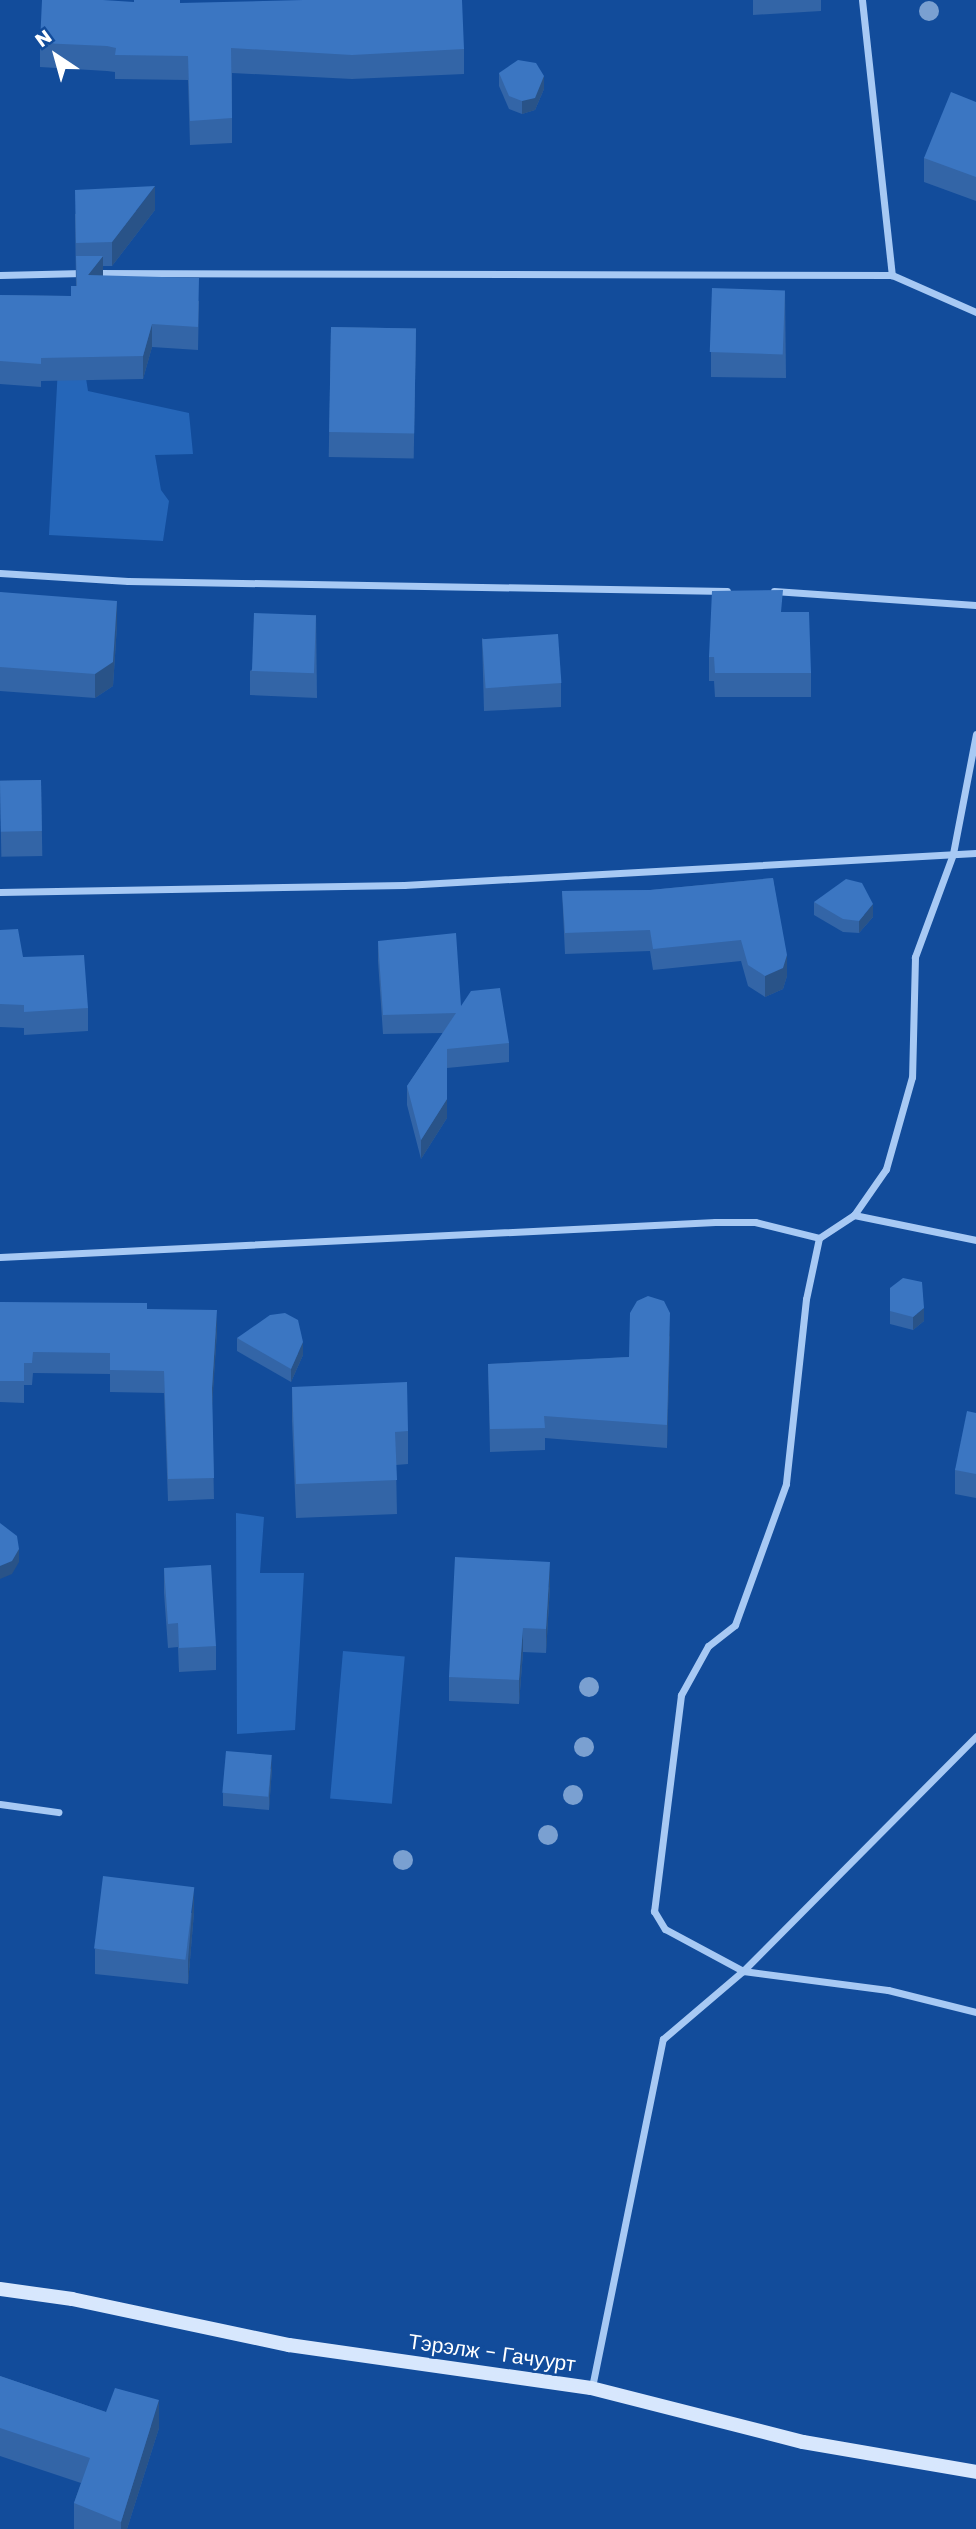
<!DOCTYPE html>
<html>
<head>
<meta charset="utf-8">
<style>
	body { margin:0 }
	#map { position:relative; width:976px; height:2529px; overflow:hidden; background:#124c9b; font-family:Poppins,sans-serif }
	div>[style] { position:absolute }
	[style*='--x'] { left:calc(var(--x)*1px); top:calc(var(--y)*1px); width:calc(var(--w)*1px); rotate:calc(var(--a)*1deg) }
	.green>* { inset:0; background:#2566b9; transform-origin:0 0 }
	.street>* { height:7px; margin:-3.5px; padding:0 3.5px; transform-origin:3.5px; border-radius:3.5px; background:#a7c9f4 }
	.secondary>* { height:14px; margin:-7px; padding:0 7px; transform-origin:7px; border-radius:7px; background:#d7e7fd }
	.trees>* { width:20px; height:20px; margin:-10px; border-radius:50%; background:#7aa0d1 }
	.wall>* { inset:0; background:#3365a7; transform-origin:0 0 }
	.shaded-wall>* { inset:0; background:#295388 }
	.building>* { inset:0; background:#3b76c2; transform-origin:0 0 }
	span { translate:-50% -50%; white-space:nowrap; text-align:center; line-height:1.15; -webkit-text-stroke:5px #124c9b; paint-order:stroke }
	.street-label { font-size:21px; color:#fff }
	.north { position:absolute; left:21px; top:21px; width:70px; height:70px; -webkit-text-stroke:5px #124c9b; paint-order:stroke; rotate:324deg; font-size:19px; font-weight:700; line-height:28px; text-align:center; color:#fff }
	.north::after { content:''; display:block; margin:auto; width:24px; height:32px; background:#fff; clip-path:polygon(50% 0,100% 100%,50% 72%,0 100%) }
</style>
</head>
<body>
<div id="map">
	<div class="green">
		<i style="clip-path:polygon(58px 367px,85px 372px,88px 391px,189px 413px,193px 454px,155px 455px,161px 490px,169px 501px,163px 541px,49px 535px)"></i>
		<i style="clip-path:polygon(236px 1513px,264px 1517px,260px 1573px,304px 1573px,295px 1730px,237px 1734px)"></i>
		<i style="left:343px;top:1651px;width:62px;height:148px;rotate:5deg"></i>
	</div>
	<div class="street">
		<i style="--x:862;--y:0;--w:277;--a:83.8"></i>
		<i style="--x:892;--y:275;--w:92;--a:23.8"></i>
		<i style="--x:95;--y:273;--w:797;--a:0.14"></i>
		<i style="--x:0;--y:275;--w:83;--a:-1.4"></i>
		<i style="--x:0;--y:573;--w:128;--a:3.6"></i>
		<i style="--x:128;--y:581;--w:599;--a:0.96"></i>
		<i style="--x:774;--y:591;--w:202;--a:4"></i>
		<i style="--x:976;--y:734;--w:122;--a:100.9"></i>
		<i style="--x:953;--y:854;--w:110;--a:110.3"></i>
		<i style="--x:915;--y:957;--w:120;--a:91.4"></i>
		<i style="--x:912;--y:1077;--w:96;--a:105.8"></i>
		<i style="--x:886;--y:1169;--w:56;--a:124.8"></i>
		<i style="--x:854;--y:1215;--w:42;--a:146.7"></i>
		<i style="--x:819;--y:1238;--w:62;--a:102"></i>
		<i style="--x:806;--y:1299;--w:186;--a:96.2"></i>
		<i style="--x:786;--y:1484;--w:150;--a:109.9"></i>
		<i style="--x:735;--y:1625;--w:34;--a:142"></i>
		<i style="--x:708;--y:1646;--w:56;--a:118.9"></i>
		<i style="--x:681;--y:1695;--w:218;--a:97.1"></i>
		<i style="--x:654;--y:1911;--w:21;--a:59"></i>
		<i style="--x:665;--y:1929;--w:89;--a:28.3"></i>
		<i style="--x:743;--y:1971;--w:331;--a:-45.2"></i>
		<i style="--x:0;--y:892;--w:404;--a:-1"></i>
		<i style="--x:404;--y:885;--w:573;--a:-3.2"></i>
		<i style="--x:854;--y:1215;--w:125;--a:11.6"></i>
		<i style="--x:0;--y:1257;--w:716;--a:-2.8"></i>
		<i style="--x:715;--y:1222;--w:40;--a:0"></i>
		<i style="--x:755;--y:1222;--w:66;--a:14"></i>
		<i style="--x:0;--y:1804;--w:59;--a:7.9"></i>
		<i style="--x:592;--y:2387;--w:355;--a:-78.5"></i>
		<i style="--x:663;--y:2039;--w:105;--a:-40.4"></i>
		<i style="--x:743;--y:1971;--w:146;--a:7.5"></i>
		<i style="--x:888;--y:1990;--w:91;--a:14"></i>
	</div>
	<div class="secondary">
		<i style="--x:0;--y:2289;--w:73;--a:7.9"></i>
		<i style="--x:72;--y:2299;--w:222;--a:12"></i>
		<i style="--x:289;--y:2345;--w:305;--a:8.1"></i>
		<i style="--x:591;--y:2388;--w:219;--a:14.3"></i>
		<i style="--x:803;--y:2442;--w:176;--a:9.8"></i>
	</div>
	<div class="trees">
		<i style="left:929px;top:11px"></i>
		<i style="left:589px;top:1687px"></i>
		<i style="left:584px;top:1747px"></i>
		<i style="left:573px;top:1795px"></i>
		<i style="left:548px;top:1835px"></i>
		<i style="left:403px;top:1860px"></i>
	</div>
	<div class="wall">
		<i style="clip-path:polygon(753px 0,821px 0,821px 11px,753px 15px)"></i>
		<i style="clip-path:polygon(134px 2px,180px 3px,464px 49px,464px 74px,352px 79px,232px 73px,232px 143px,190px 145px,188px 80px,115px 79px,115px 72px,107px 71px,40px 67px,40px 43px)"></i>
		<i style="clip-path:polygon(499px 73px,544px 89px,535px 110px,522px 114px,509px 109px,499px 86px)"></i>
		<i style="clip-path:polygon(976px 102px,976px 201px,924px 182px,924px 158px)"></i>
		<i style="clip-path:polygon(155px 210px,112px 266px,103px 266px,103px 276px,199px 301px,198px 350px,152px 347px,143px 379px,41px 381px,41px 387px,0 384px,0 295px,71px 296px,76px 286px,75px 214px)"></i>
		<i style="clip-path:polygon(785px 291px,786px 378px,711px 377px,711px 352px)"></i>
		<i style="left:331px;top:327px;width:85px;height:130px;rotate:1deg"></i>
		<i style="clip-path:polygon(0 592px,117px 625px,113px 686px,95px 698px,0 691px)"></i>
		<i style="clip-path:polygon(783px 612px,811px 673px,811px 697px,715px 697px,714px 681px,709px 681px,709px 657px)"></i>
		<i style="clip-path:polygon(316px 615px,317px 698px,250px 695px,250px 671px)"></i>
		<i style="clip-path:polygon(482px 638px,561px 683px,561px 707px,484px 711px)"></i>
		<i style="left:41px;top:780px;width:76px;height:41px;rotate:89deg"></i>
		<i style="clip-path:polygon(773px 878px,787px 976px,783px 989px,765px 997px,748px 986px,741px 961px,653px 970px,650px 951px,565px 954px,562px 891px,650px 890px)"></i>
		<i style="clip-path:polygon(814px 902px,873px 917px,859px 933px,843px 932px,814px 915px)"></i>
		<i style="clip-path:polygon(0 930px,23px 957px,88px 1008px,88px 1031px,24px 1035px,24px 1028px,0 1027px)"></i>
		<i style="clip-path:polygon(378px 941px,509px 1043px,509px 1062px,447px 1068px,447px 1118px,421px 1159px,407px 1105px,407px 1086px,443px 1033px,383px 1034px,378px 961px)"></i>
		<i style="clip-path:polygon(890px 1288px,924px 1321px,913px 1330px,890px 1324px)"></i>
		<i style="clip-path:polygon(0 1302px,147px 1309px,217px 1331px,212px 1403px,214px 1499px,168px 1501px,164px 1393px,110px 1392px,110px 1374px,33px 1373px,32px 1385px,24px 1385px,24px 1403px,0 1402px)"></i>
		<i style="clip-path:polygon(670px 1336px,667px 1448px,545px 1438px,545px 1450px,490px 1452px,488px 1364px,629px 1357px)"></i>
		<i style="clip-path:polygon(237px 1338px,303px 1355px,291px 1382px,237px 1351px)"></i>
		<i style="clip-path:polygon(292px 1387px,408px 1431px,408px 1464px,396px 1465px,397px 1514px,296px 1518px,292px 1421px)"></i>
		<i style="clip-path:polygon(976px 1413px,976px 1498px,955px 1494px,955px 1470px)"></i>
		<i style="clip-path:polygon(164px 1568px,216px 1646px,216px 1670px,179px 1672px,178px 1647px,168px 1648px,164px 1593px)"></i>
		<i style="clip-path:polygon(550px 1586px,546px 1653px,523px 1652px,519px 1704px,449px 1701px,449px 1677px)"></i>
		<i style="clip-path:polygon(272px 1768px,269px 1810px,223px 1806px,223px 1793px)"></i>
		<i style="clip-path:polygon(194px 1912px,188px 1984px,95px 1974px,95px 1949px)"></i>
		<i style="clip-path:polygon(0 2376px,106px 2412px,159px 2428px,127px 2529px,74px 2529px,74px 2503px,81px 2483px,0 2456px)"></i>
	</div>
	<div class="shaded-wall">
		<i style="clip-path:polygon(544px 76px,544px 89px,535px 110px,522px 114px,522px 101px)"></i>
		<i style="clip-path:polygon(155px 186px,155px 210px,112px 266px,112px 242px)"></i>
		<i style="clip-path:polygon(103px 256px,103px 279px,88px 275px)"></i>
		<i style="clip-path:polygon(152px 324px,152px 347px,143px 379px,143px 356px)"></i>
		<i style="clip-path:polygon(117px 601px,117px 625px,113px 686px,95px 698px,95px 674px)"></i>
		<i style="clip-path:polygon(873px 904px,873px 917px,859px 933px,859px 921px)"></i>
		<i style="clip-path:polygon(787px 955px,787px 976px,783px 989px,765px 997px,765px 976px)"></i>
		<i style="clip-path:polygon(447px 1099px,447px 1118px,421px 1159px,421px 1140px)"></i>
		<i style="clip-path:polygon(924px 1308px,924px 1321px,913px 1330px,913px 1317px)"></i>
		<i style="clip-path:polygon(217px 1310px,217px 1331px,212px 1409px,212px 1388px)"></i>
		<i style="clip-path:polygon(670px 1313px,670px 1336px,667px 1448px,667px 1425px)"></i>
		<i style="clip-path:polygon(303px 1342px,303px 1355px,291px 1382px,291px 1369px)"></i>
		<i style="clip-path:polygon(19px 1549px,19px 1562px,12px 1574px,0 1579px,0 1566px)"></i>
		<i style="clip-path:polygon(550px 1562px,550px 1586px,546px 1653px,546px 1629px)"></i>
		<i style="clip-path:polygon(523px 1628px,523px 1652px,519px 1704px,519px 1680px)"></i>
		<i style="clip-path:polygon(272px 1755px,272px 1768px,269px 1810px,269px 1797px)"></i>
		<i style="clip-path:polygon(194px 1887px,194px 1912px,188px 1984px,188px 1960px)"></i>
		<i style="clip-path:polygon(159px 2400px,159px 2428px,127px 2529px,121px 2529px,121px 2522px)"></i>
	</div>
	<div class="building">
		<i style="clip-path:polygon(42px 0,103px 0,134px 2px,134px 0,180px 0,180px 3px,303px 0,462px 0,464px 49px,352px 55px,231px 48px,232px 118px,190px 121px,188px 56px,115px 55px,116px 48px,107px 46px,40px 43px)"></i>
		<i style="clip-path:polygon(518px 60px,536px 63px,544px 76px,535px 98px,522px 101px,509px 96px,499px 73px)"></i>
		<i style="clip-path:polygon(951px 92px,976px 102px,976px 177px,924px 158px)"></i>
		<i style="clip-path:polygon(155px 186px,112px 242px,76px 243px,75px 190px)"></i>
		<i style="clip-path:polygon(76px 256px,103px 256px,88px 275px,199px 278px,198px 327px,152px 324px,143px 356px,41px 358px,41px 364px,0 361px,0 295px,71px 296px,71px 286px,77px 286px)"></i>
		<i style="left:712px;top:288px;width:73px;height:64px;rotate:2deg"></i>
		<i style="left:331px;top:327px;width:85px;height:105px;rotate:1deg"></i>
		<i style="clip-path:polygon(783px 590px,781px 612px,809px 612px,811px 673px,715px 673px,714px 657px,709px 657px,712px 591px)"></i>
		<i style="clip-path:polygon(0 592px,117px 601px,113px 662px,95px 674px,0 667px)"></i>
		<i style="left:254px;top:613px;width:62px;height:58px;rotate:2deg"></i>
		<i style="left:558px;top:634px;width:49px;height:76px;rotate:86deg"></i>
		<i style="left:41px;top:780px;width:51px;height:41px;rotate:89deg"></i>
		<i style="clip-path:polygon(773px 878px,787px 955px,783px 968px,765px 976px,748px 965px,741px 940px,653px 949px,650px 930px,565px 933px,562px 891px,650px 890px)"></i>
		<i style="clip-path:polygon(846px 879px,862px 883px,873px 904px,859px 921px,843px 919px,814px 902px)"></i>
		<i style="clip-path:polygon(18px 929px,23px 957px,84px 955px,88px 1008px,24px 1012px,24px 1005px,0 1004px,0 930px)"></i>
		<i style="clip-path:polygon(456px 933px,461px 1006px,471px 991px,500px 988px,509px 1043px,447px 1049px,447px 1099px,421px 1140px,407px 1086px,456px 1013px,383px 1015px,378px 941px)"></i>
		<i style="clip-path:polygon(903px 1278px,922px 1282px,924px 1308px,913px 1317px,890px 1311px,890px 1288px)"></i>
		<i style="clip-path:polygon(648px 1296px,664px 1301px,670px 1313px,667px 1425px,544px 1416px,545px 1428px,490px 1429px,488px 1364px,629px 1357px,630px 1313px,637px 1301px)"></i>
		<i style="clip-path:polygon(0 1302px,147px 1303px,147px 1309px,217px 1310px,212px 1388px,214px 1478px,168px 1479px,164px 1371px,110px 1370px,110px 1353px,33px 1352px,32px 1363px,24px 1363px,24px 1381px,0 1381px)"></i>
		<i style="clip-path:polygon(285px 1313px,298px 1320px,303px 1342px,291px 1369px,237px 1338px,270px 1315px)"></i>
		<i style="clip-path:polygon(407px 1382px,408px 1431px,395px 1432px,397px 1480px,296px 1484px,292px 1387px)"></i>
		<i style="clip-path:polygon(967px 1411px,976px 1413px,976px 1474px,955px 1470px)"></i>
		<i style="clip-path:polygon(0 1523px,17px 1536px,19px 1549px,12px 1561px,0 1566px)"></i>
		<i style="clip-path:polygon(455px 1557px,550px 1562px,546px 1629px,523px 1628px,519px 1680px,449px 1677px)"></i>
		<i style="clip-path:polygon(211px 1565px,216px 1646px,179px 1648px,178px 1623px,168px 1624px,164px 1568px)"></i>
		<i style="left:226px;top:1751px;width:46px;height:42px;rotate:5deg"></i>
		<i style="left:103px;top:1876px;width:92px;height:73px;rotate:7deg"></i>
		<i style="clip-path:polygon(0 2376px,106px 2412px,115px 2388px,159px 2400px,121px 2522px,74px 2503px,90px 2458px,0 2428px)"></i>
	</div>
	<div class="street-label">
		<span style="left:492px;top:2353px;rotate:8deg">Тэрэлж - Гачуурт</span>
	</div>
	<div class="north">N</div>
</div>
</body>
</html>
